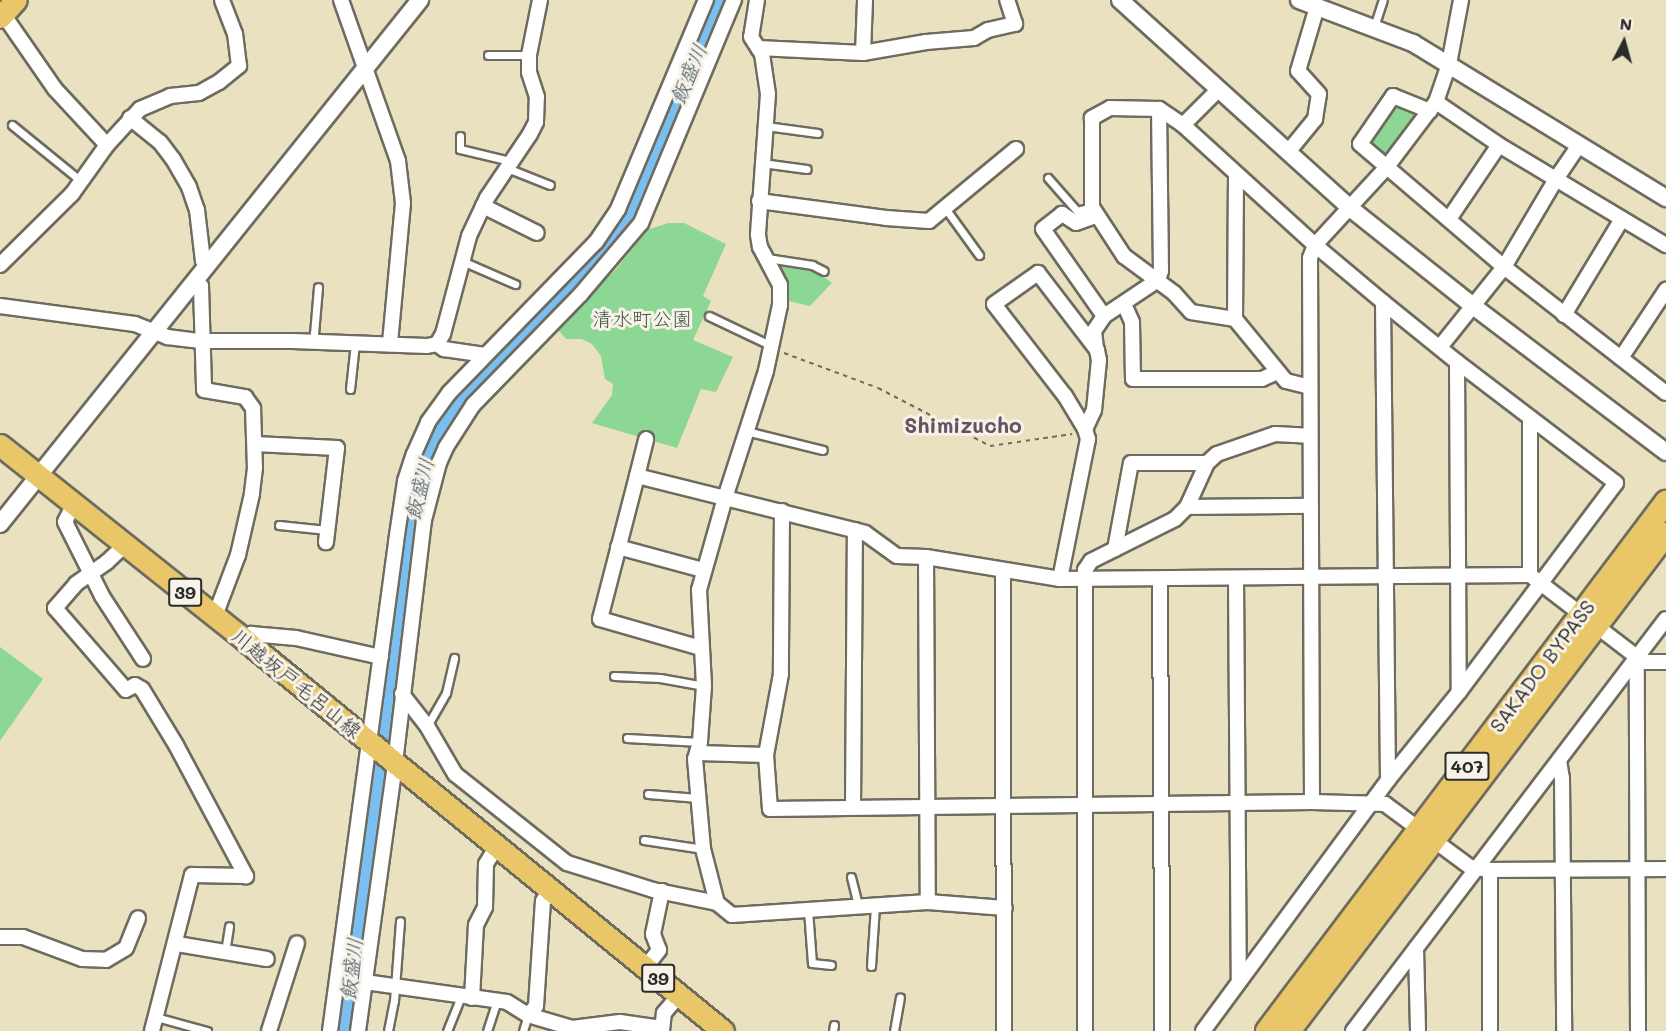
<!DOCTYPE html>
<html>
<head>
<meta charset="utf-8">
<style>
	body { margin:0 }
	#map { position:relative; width:1666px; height:1031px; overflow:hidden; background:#e9e1bf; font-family:Mali,"Klee One",sans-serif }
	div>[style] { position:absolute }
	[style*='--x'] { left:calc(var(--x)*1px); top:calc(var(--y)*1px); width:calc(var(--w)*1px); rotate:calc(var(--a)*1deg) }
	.green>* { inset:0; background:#8cd794 }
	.river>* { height:26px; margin:-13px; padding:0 13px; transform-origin:13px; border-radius:13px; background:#7bbff1 }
	.path>* { height:2px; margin-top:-1px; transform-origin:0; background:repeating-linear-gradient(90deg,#6e6b5f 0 4.5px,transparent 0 9px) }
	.roads { filter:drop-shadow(2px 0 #6e6b5f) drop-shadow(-2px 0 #6e6b5f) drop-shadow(0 2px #6e6b5f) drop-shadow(0 -2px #6e6b5f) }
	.service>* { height:7px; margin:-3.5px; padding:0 3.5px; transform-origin:3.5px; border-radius:3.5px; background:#fff }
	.minor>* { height:14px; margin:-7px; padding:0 7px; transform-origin:7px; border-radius:7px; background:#fff }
	.tertiary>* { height:16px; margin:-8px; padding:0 8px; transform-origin:8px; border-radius:8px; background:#fff }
	.primary>* { height:21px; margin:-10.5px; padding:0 10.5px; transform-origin:10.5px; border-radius:10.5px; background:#e9c769 }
	.trunk>* { height:22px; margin:-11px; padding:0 11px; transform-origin:11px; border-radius:11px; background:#e9c769 }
	span { translate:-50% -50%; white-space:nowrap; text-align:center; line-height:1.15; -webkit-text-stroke:6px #f7f3e8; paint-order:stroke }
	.shield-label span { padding:2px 4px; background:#f7f3e8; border:2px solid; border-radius:4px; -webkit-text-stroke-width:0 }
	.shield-label { font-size:18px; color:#2b2b2b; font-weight:700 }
	.park-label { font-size:20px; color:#435645 }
	.street-label { font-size:20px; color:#2b2b2b }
	.water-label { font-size:21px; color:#435766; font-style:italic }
	.neighbourhood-label { font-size:21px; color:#655363; font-weight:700 }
	.north { position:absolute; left:1594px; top:12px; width:60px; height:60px; -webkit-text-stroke:4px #f7f3e8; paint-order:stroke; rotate:6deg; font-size:16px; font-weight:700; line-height:24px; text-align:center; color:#2b2b2b }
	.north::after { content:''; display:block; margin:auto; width:21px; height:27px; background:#2b2b2b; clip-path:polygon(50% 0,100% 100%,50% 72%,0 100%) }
</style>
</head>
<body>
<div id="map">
	<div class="green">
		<i style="clip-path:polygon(1393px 102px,1417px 108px,1419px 115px,1387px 156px,1384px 156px,1368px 141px)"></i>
		<i style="clip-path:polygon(668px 223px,684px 223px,726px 244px,703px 296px,711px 301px,693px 340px,733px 357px,716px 392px,701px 389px,677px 448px,592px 423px,612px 395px,613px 384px,605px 379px,601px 356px,592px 344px,582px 339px,566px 339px,557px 329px,617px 268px,647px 230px)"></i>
		<i style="clip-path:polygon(773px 264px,818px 272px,832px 283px,810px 306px,784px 300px)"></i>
		<i style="clip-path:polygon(0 647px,43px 679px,0 741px)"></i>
	</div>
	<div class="river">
		<i style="--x:343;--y:1031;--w:493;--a:-82.5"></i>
		<i style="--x:407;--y:542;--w:58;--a:-82"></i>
		<i style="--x:415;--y:485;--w:34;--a:-71"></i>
		<i style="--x:426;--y:453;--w:24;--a:-62"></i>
		<i style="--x:437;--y:432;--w:56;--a:-53.7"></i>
		<i style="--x:470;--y:387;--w:185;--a:-44.3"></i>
		<i style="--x:602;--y:258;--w:34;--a:-53"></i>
		<i style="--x:622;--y:231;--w:28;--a:-63"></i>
		<i style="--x:635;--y:206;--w:222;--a:-67.8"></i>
	</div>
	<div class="path">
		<i style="--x:784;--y:353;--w:100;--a:20.4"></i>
		<i style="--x:878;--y:388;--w:126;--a:27.4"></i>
		<i style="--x:990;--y:446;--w:83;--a:-8.3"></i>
	</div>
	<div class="roads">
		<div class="service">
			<i style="--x:1374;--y:27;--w:28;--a:-72"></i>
			<i style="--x:488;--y:55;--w:41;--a:0"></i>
			<i style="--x:12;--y:125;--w:89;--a:39.1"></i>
			<i style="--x:766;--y:126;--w:52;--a:7.7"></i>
			<i style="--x:460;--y:136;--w:13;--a:90"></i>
			<i style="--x:460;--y:149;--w:51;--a:13.5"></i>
			<i style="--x:762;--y:163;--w:45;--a:7.6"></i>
			<i style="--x:507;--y:168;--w:46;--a:21.6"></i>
			<i style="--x:1048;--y:178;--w:44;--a:48.7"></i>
			<i style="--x:1077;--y:211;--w:16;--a:-15"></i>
			<i style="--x:945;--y:208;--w:58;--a:54.1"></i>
			<i style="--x:767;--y:258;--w:46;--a:8.8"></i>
			<i style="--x:812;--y:265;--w:13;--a:27"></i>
			<i style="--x:462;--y:261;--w:58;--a:23.5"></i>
			<i style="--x:709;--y:316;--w:70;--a:25.5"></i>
			<i style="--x:317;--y:341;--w:8;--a:-113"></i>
			<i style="--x:314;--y:334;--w:47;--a:-85.1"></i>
			<i style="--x:350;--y:389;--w:46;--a:-83.8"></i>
			<i style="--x:746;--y:431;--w:79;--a:13.9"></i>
			<i style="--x:279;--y:525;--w:48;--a:5.9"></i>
			<i style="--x:614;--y:676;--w:46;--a:2.5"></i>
			<i style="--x:660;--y:678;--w:45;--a:10.3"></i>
			<i style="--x:427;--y:726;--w:38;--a:-60"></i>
			<i style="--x:446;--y:693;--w:36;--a:-77"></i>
			<i style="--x:627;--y:738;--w:73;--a:3.1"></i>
			<i style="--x:648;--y:794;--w:50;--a:4.6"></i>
			<i style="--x:644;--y:840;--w:60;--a:8.7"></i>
			<i style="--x:851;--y:877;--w:30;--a:76"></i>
			<i style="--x:808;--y:910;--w:53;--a:85.7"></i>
			<i style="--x:812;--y:963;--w:19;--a:6"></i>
			<i style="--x:225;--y:952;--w:26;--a:-81"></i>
			<i style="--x:871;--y:966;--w:60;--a:-86.2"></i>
			<i style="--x:156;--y:1017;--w:53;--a:15.4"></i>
			<i style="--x:388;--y:1031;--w:31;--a:-79"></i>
			<i style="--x:394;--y:1001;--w:80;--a:-85.7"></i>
			<i style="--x:447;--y:1031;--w:38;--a:-68"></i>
			<i style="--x:487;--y:1031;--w:32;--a:-72"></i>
			<i style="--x:523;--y:1031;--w:17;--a:-73"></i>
			<i style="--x:833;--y:1031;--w:6;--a:-81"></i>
			<i style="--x:894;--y:1031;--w:34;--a:-80"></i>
		</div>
		<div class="minor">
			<i style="--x:341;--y:0;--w:171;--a:70.5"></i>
			<i style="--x:398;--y:161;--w:42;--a:83.2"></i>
			<i style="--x:403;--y:203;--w:142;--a:95.3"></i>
			<i style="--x:757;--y:0;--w:37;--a:99"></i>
			<i style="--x:751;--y:37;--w:20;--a:57"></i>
			<i style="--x:762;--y:54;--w:40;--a:81.5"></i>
			<i style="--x:768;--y:94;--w:141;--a:94.1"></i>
			<i style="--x:758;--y:235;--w:12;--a:81"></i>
			<i style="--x:760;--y:247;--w:43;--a:62.2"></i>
			<i style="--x:780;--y:285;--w:20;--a:90"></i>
			<i style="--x:780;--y:305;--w:67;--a:102"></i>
			<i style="--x:766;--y:371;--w:133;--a:107.9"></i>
			<i style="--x:725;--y:498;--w:96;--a:105.8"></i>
			<i style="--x:699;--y:590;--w:96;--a:87"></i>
			<i style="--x:704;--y:686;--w:56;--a:94.1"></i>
			<i style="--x:700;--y:742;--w:18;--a:106"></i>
			<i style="--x:695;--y:759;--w:90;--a:84.9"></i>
			<i style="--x:703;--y:849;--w:56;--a:75.5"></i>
			<i style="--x:717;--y:903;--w:19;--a:39"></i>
			<i style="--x:732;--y:915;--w:196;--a:-3.8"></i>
			<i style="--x:928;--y:902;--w:77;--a:4.5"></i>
			<i style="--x:3;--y:14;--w:91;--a:55.3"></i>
			<i style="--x:55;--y:89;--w:76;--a:47.1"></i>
			<i style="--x:758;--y:48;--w:105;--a:2.7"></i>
			<i style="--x:863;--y:53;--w:64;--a:-9.9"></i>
			<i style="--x:926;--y:42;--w:48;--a:-4.8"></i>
			<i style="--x:974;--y:38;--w:16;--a:-30"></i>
			<i style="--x:988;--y:30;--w:28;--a:-13"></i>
			<i style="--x:1015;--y:24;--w:25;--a:-108"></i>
			<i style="--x:863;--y:53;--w:53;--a:-87.8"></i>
			<i style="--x:1436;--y:102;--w:76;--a:34.3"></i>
			<i style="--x:1499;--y:145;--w:195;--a:30.9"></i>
			<i style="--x:1430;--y:111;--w:40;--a:-158"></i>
			<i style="--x:1393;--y:96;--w:58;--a:124.5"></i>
			<i style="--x:1360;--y:144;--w:189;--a:40.5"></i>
			<i style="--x:1504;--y:267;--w:205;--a:37.9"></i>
			<i style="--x:130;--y:118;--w:38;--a:39"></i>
			<i style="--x:160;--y:142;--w:21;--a:53"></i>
			<i style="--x:173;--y:159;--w:32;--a:60"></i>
			<i style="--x:189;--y:187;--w:24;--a:71"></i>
			<i style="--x:197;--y:210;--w:51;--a:83.3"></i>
			<i style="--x:203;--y:261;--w:6;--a:51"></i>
			<i style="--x:1183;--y:125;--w:51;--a:-45"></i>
			<i style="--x:1288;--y:152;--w:43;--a:-50.7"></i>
			<i style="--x:1315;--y:119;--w:25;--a:-81"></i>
			<i style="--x:1319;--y:94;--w:31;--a:-132"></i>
			<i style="--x:1298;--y:71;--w:67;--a:-73.5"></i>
			<i style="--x:759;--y:201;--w:128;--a:7.6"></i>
			<i style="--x:886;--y:218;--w:43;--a:4"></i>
			<i style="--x:929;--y:221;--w:113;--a:-39.6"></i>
			<i style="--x:483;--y:206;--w:60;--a:26.6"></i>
			<i style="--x:1096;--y:216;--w:21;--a:161"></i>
			<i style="--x:1076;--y:223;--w:17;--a:-147"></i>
			<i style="--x:1062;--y:214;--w:24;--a:142"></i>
			<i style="--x:1043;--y:229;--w:106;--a:55"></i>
			<i style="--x:1449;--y:219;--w:89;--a:-56"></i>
			<i style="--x:0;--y:265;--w:101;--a:-44.6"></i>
			<i style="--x:72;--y:194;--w:60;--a:-54.5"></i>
			<i style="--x:107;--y:145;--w:49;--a:-47.5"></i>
			<i style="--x:140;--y:109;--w:33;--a:-23"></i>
			<i style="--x:170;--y:96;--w:29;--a:-6"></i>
			<i style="--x:199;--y:93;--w:23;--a:-29"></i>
			<i style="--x:219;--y:82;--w:26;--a:-39"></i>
			<i style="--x:239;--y:66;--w:32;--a:-97"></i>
			<i style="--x:235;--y:34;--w:36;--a:-111"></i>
			<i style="--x:195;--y:281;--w:8;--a:40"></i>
			<i style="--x:201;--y:286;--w:104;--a:88.3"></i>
			<i style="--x:204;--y:390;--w:42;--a:9.7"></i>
			<i style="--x:245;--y:397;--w:14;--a:54"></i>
			<i style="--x:253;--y:408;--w:60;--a:88.1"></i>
			<i style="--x:255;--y:468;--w:26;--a:97"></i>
			<i style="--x:252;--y:494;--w:63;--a:102.9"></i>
			<i style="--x:238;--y:555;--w:65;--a:110.7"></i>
			<i style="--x:1383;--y:302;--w:478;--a:89.4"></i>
			<i style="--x:1124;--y:304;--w:20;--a:66"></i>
			<i style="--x:1132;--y:322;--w:57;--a:89"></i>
			<i style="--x:1133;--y:379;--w:129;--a:0"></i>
			<i style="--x:1262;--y:379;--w:17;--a:-25"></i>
			<i style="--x:0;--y:306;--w:136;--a:7.6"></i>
			<i style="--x:135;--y:324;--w:35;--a:22"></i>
			<i style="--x:167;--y:337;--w:34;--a:7"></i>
			<i style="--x:201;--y:341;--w:92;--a:0"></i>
			<i style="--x:293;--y:341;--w:134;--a:2.1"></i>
			<i style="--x:427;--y:346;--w:10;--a:-11"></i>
			<i style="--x:437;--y:344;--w:12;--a:-59"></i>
			<i style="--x:443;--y:334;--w:101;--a:-75.1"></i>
			<i style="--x:469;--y:236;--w:42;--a:-64.7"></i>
			<i style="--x:487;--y:198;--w:77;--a:-56.1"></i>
			<i style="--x:530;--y:134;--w:13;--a:-63"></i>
			<i style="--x:536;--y:122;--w:25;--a:-88"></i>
			<i style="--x:537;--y:97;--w:26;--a:-108"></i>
			<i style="--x:529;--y:72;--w:17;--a:-90"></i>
			<i style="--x:529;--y:55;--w:56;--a:-78.7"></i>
			<i style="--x:1564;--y:315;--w:112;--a:-58.9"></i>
			<i style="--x:1235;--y:319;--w:144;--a:-89.6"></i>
			<i style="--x:437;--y:344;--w:9;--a:36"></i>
			<i style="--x:444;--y:349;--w:41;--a:8.3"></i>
			<i style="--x:1440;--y:347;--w:102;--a:-51.3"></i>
			<i style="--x:1504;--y:267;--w:102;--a:-59.4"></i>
			<i style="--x:1556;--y:179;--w:41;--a:-55.9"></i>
			<i style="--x:1096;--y:348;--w:17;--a:-97"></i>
			<i style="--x:1094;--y:331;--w:18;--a:-56"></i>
			<i style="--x:1104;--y:316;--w:65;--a:-33.7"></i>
			<i style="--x:1158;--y:280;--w:9;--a:-72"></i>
			<i style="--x:1161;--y:271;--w:162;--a:-90.7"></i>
			<i style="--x:1621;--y:358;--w:82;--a:-56.5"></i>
			<i style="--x:1457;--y:362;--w:330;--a:89.7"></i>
			<i style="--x:255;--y:444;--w:82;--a:2.8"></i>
			<i style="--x:337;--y:448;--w:95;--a:96.7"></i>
			<i style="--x:637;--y:476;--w:38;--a:-76"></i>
			<i style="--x:75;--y:502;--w:22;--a:117"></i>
			<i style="--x:65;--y:522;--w:83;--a:63.4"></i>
			<i style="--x:102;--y:596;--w:75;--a:56.9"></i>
			<i style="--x:1187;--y:507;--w:122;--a:-0.5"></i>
			<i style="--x:782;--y:511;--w:163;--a:90.4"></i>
			<i style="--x:781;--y:674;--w:82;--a:100.5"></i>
			<i style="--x:766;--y:755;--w:54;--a:85.8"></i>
			<i style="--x:770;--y:809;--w:542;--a:-0.74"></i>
			<i style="--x:1312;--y:802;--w:73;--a:1.6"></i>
			<i style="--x:1385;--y:804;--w:106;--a:36.5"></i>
			<i style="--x:1470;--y:867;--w:20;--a:9"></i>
			<i style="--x:1490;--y:870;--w:176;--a:-0.3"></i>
			<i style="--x:125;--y:545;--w:25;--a:137"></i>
			<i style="--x:107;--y:562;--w:38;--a:145"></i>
			<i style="--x:76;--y:584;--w:32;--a:131"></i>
			<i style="--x:55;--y:608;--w:108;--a:49.1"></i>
			<i style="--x:126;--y:690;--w:10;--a:-29"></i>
			<i style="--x:135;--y:685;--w:8;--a:30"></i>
			<i style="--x:142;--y:689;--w:66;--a:58.7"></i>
			<i style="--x:176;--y:745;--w:149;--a:61.9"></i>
			<i style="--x:246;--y:876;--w:54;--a:-178.9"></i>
			<i style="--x:192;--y:875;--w:161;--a:104.4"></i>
			<i style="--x:618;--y:547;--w:88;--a:15.1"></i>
			<i style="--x:1115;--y:549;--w:87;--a:-79.5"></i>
			<i style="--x:1131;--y:463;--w:76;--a:0"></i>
			<i style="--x:926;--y:557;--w:345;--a:89.7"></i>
			<i style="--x:1003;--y:570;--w:461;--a:89.9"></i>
			<i style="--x:1530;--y:575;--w:157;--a:-90"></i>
			<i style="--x:1236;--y:578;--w:403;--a:89.6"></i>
			<i style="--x:1060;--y:579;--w:143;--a:-78.7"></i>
			<i style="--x:1088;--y:439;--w:10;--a:-107"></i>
			<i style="--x:1085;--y:429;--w:39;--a:-121"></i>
			<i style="--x:1065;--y:396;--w:116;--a:-127.7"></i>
			<i style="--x:994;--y:304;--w:54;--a:-35.2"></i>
			<i style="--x:1038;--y:273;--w:97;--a:52.5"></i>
			<i style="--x:1097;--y:350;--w:10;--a:79"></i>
			<i style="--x:1099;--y:360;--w:50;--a:95.7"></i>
			<i style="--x:1094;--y:410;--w:21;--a:115"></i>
			<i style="--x:1160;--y:579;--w:452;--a:89.7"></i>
			<i style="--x:246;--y:641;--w:9;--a:-54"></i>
			<i style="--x:251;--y:634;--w:45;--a:5.1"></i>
			<i style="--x:296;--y:638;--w:87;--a:12.6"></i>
			<i style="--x:701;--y:648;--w:105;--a:-164"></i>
			<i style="--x:600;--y:619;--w:148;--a:-75.5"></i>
			<i style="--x:637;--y:476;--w:235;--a:14"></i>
			<i style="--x:865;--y:533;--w:39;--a:36"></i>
			<i style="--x:897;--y:556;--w:29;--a:2"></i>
			<i style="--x:926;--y:557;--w:136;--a:9.3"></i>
			<i style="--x:1060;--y:579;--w:470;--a:-0.5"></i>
			<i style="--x:1530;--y:575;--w:135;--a:37.5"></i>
			<i style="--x:402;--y:694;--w:41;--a:52"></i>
			<i style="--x:427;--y:726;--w:56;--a:59.7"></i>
			<i style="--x:455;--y:774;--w:143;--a:38.5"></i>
			<i style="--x:567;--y:863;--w:90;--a:17.4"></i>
			<i style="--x:653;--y:890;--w:65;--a:11.5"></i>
			<i style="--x:698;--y:753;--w:68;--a:1.7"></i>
			<i style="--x:1559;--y:760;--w:18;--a:81"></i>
			<i style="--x:1562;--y:778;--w:253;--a:89.5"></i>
			<i style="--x:1312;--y:802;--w:544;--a:-90.21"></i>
			<i style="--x:1310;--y:258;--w:14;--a:-69"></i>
			<i style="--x:1315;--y:245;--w:105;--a:-47.3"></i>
			<i style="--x:1386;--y:168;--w:83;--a:-52.9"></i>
			<i style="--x:1436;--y:102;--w:40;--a:-71.1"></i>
			<i style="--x:1449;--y:64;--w:65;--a:-79.4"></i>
			<i style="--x:853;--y:807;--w:277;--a:-89.6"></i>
			<i style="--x:0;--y:937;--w:23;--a:0"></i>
			<i style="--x:23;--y:937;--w:63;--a:20.4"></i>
			<i style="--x:82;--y:959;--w:24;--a:2"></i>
			<i style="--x:106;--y:960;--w:23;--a:-31"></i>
			<i style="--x:126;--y:948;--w:32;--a:-68"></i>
			<i style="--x:177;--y:944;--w:91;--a:9.5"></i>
			<i style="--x:1416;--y:948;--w:83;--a:88.6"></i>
			<i style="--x:645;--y:968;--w:23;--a:-52"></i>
			<i style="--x:659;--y:950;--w:17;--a:-111"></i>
			<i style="--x:653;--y:934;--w:44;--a:-78.2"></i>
			<i style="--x:365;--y:982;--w:143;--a:8"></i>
			<i style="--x:507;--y:1002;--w:25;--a:32"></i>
			<i style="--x:528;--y:1015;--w:46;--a:16.5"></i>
			<i style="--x:572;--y:1028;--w:48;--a:-7.1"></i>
			<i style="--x:620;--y:1022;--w:42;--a:8.1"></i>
			<i style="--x:472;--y:998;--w:73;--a:-86.9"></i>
			<i style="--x:476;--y:925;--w:20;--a:-63"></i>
			<i style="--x:485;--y:907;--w:43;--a:-88.7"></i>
			<i style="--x:486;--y:864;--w:21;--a:-59"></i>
			<i style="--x:528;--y:1015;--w:12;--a:-48"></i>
			<i style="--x:536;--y:1006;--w:105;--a:-86.2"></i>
			<i style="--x:543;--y:901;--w:13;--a:-58"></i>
			<i style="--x:269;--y:1031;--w:92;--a:-72.3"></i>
			<i style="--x:330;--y:1031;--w:493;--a:-82.3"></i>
			<i style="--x:396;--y:542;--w:62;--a:-81.6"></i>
			<i style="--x:405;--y:481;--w:28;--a:-72"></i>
			<i style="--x:414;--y:454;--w:35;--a:-66"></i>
			<i style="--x:428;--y:422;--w:36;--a:-54"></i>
			<i style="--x:449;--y:393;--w:211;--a:-45.8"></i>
			<i style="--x:596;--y:242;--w:40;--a:-56"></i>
			<i style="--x:618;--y:209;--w:227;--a:-67.2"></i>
			<i style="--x:358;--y:1031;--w:271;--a:-82.1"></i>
			<i style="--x:395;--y:763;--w:245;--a:-83.2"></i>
			<i style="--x:424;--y:520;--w:59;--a:-75.3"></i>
			<i style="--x:439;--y:463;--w:17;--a:-66"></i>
			<i style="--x:446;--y:447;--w:50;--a:-57.3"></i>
			<i style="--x:473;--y:405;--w:155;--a:-45.8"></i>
			<i style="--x:581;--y:294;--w:93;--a:-49.8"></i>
			<i style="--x:641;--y:223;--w:242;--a:-67.4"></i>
			<i style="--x:662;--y:1031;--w:18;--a:-84"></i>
			<i style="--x:664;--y:1013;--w:23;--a:-50"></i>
			<i style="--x:1085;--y:1031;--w:461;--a:-90"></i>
			<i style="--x:1085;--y:570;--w:11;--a:-56"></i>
			<i style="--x:1091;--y:561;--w:94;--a:-26.6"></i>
			<i style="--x:1175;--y:519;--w:17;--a:-45"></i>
			<i style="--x:1187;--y:507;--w:48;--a:-65.6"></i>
			<i style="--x:1207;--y:463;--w:13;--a:-42"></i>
			<i style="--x:1217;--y:454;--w:61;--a:-19"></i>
			<i style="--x:1275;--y:434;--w:34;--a:3"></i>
			<i style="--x:1203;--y:1031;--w:312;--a:-53.6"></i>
			<i style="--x:1388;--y:780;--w:113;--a:-51.1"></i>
			<i style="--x:1459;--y:692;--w:261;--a:-53.1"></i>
			<i style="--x:1616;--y:483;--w:200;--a:-142.7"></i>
			<i style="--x:1457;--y:362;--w:95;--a:-141"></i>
			<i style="--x:1383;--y:302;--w:89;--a:-140"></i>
			<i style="--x:1315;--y:245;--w:178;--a:-137.7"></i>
			<i style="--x:1183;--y:125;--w:29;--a:-146"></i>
			<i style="--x:1159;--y:109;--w:49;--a:-178.8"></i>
			<i style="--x:1110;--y:108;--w:21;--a:151"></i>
			<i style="--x:1092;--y:118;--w:89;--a:90"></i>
			<i style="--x:1092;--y:207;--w:59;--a:56.9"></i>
			<i style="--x:1124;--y:256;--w:62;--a:36.5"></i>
			<i style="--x:1174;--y:293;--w:25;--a:48"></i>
			<i style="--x:1191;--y:312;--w:45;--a:9"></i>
			<i style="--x:1235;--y:319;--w:80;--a:50.6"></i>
			<i style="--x:1286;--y:381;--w:25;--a:14"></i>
			<i style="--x:1353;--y:1031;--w:517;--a:-52.78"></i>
			<i style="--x:1490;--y:1031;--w:161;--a:-90"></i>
			<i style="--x:1638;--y:1031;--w:374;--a:-90.2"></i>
			<i style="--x:1637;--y:657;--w:10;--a:29"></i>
			<i style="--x:1646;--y:662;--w:20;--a:0"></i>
		</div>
		<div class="tertiary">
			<i style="--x:1120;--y:0;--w:310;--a:42.1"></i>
			<i style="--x:1350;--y:208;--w:157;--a:38.5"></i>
			<i style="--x:1473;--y:306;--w:242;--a:37.1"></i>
			<i style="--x:1299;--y:0;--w:122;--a:20.7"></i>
			<i style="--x:1413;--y:43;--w:297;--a:31.5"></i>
			<i style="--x:0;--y:524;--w:672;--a:-51.29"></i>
		</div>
		<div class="primary">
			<i style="--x:0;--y:17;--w:23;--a:-47"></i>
			<i style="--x:0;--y:445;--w:315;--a:38.5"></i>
			<i style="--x:246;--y:641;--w:616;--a:39.27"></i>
		</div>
		<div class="trunk">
			<i style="--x:1267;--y:1031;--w:663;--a:-52.97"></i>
			<i style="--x:1289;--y:1031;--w:624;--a:-52.82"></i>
		</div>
	</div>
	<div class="shield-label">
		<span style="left:185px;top:592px">39</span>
		<span style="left:1467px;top:766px">407</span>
		<span style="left:658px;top:978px">39</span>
	</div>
	<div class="park-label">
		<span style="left:642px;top:318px">清水町公園</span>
	</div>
	<div class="street-label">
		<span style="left:1542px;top:666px;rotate:-53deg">SAKADO BYPASS</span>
		<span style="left:297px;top:683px;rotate:39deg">川越坂戸毛呂山線</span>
	</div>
	<div class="water-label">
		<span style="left:688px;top:74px;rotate:-67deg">飯盛川</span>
		<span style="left:419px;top:489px;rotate:-76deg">飯盛川</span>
		<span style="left:351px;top:969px;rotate:-83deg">飯盛川</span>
	</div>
	<div class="neighbourhood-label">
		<span style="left:963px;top:425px">Shimizucho</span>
	</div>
	<div class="north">N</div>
</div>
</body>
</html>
